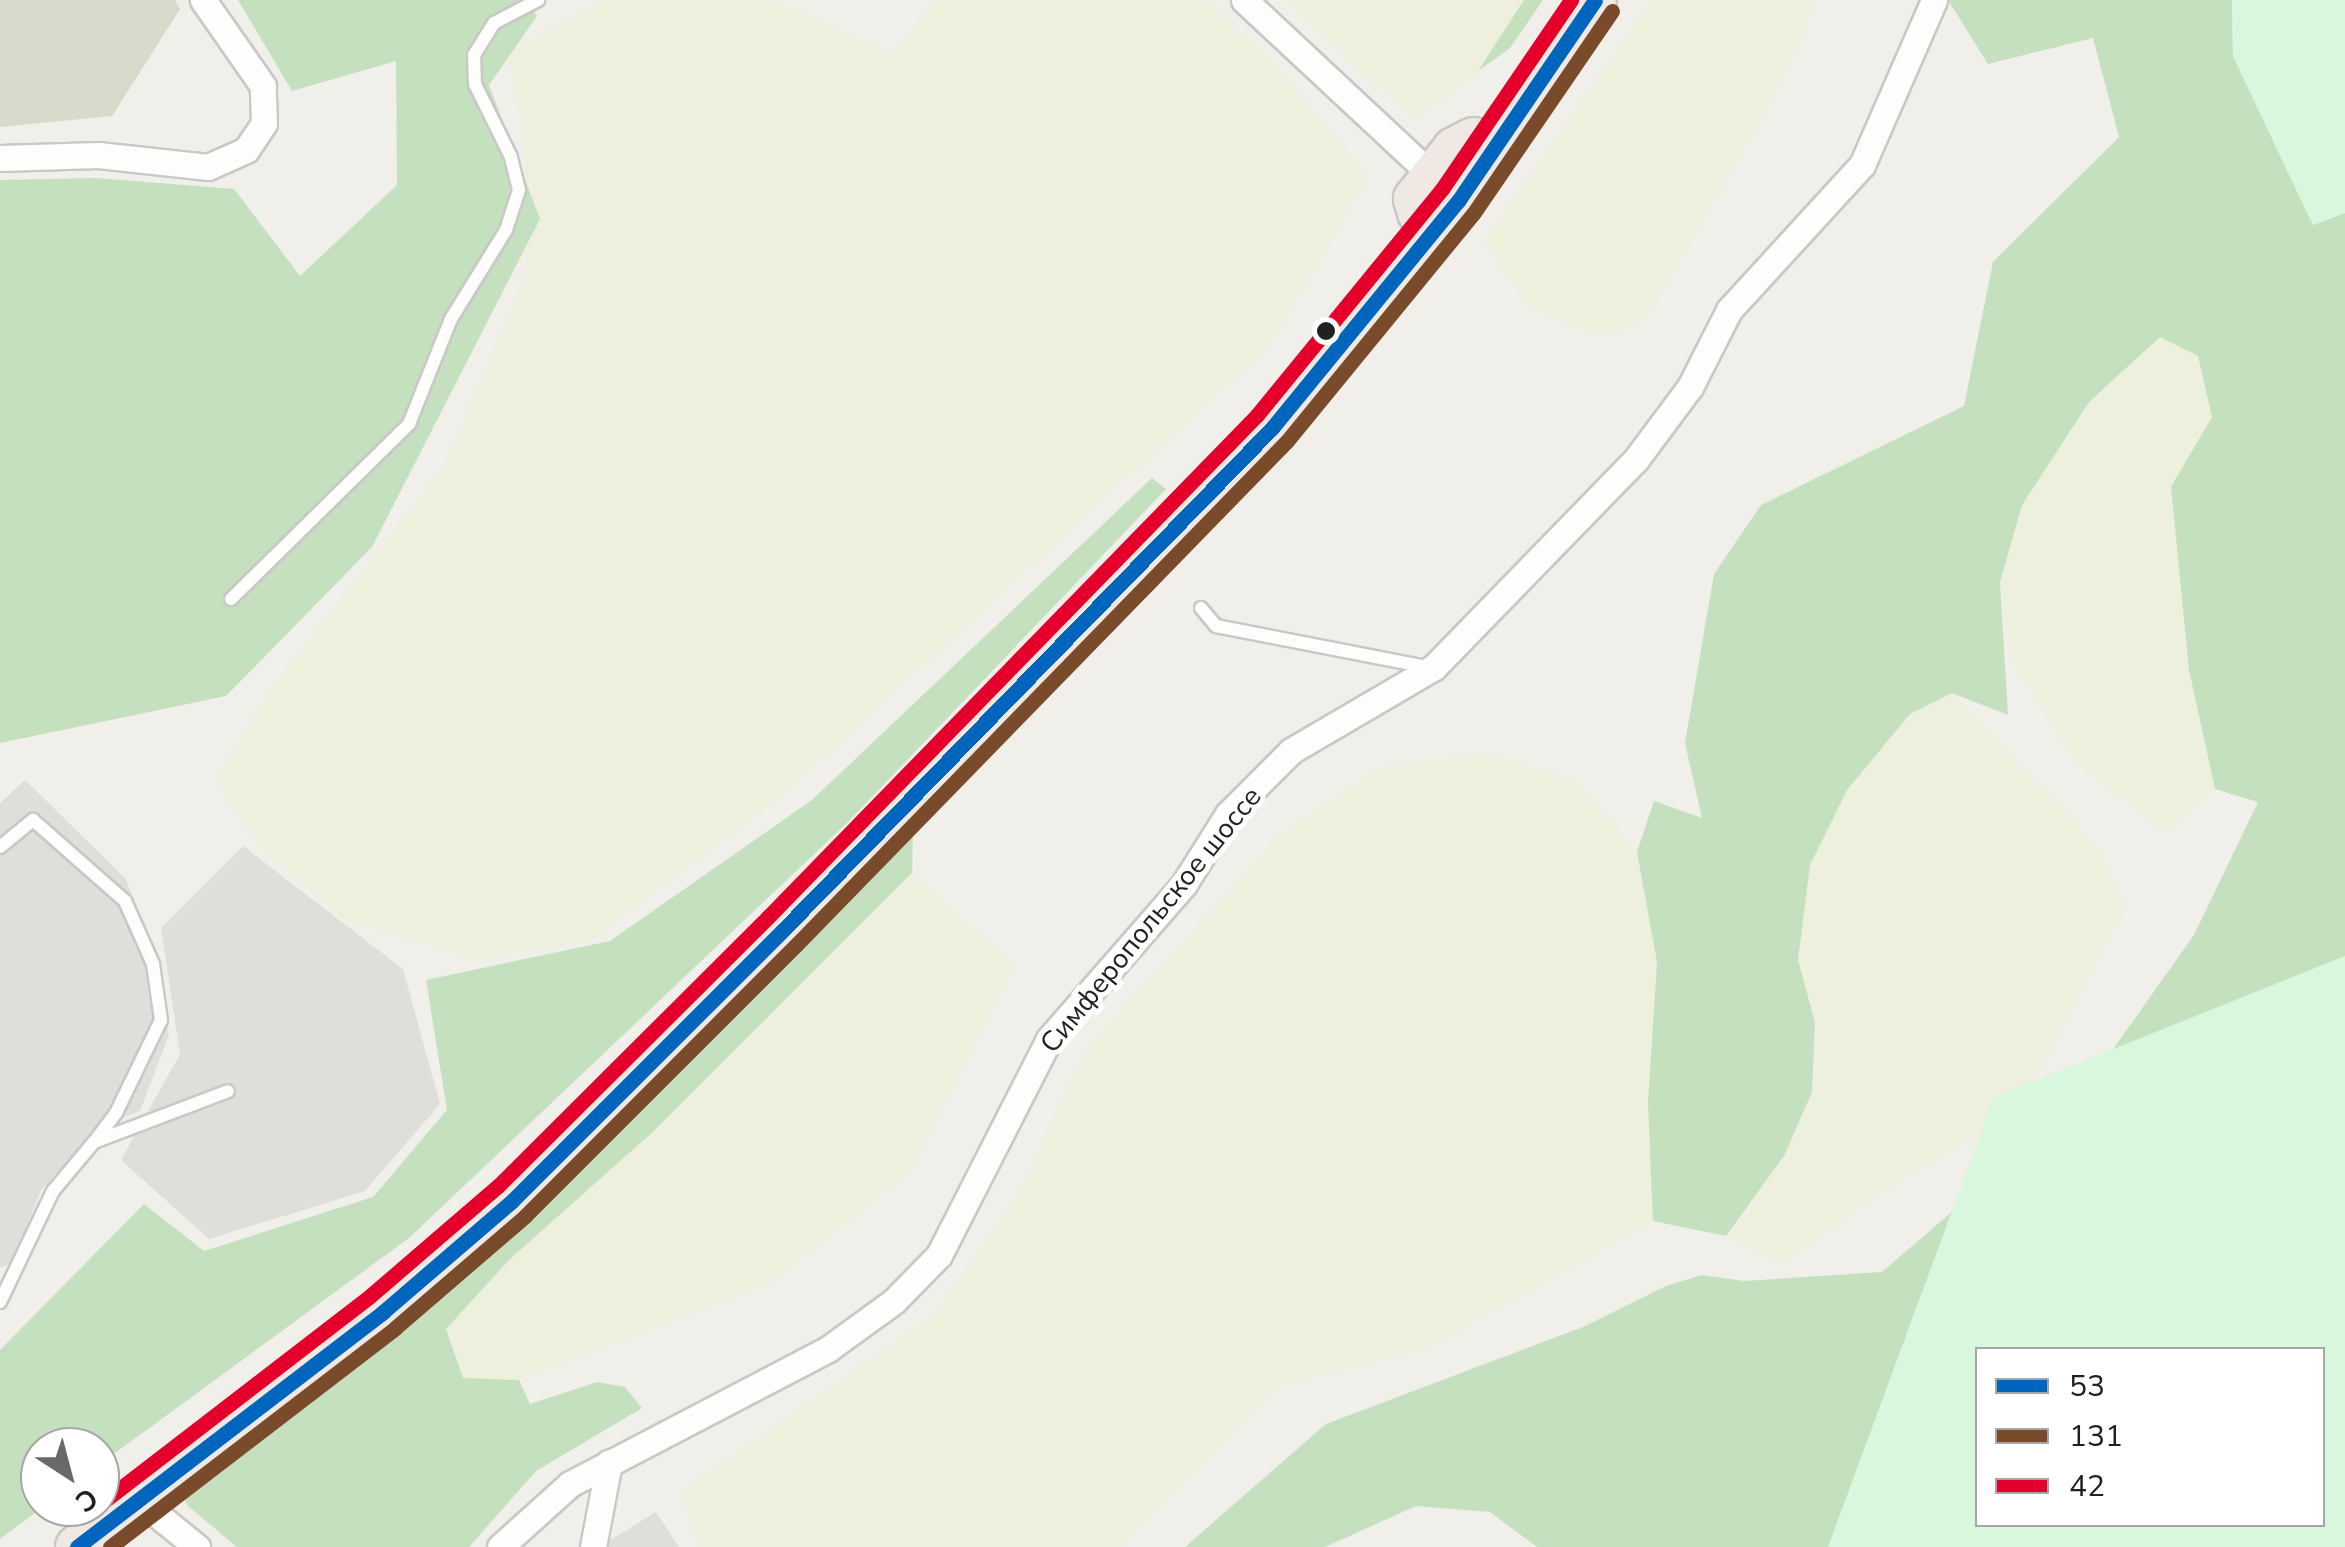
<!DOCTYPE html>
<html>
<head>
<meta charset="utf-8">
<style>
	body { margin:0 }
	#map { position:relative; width:2345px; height:1547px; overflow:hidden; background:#f0efea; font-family:"Nunito Sans",sans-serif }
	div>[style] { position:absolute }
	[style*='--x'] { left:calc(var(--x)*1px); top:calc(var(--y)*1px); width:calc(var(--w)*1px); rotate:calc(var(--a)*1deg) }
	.residential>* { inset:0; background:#dfdedb }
	.construction>* { inset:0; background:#d8dacb }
	.farmland>* { inset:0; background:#ecf0dd }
	.forest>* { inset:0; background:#c5e0be }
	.park>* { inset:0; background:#d8f7dd }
	.roads { filter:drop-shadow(2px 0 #c8c8c6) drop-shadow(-2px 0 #c8c8c6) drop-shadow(0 2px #c8c8c6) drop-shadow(0 -2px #c8c8c6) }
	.service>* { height:12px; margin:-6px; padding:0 6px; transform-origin:6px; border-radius:6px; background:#fdfdfc }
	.minor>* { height:25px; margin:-12.5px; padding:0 12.5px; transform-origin:12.5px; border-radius:12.5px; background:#fdfdfc }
	.trunk>* { height:42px; margin:-21px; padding:0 21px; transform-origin:21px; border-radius:21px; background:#f0e8e3 }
	.bus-1>* { height:15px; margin:-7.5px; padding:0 7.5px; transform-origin:7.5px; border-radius:7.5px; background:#0065bd }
	.bus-2>* { height:15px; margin:-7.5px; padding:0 7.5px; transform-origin:7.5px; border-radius:7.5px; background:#7a4b2a }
	.bus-3>* { height:15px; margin:-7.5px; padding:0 7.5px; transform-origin:7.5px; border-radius:7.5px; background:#e4002b }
	.dots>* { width:28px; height:28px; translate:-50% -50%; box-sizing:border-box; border:5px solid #fff; border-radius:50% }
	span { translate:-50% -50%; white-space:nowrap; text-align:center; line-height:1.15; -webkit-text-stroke:10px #fff; paint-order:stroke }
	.street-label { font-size:28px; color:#212121 }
	.legend { position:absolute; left:1975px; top:1347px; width:350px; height:180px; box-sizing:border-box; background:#fff; border:2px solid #a6a6a6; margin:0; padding:12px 18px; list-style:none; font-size:30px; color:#212121 }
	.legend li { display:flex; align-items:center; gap:20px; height:50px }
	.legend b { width:50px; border:2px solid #a6a6a6 }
	.north { position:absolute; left:20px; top:1427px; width:100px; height:100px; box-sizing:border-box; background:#fff; border:2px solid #a6a6a6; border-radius:50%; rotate:144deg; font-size:28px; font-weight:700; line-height:40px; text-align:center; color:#212121 }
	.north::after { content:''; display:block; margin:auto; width:35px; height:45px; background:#696967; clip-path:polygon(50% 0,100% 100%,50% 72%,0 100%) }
</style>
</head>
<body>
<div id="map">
	<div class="residential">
		<i style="clip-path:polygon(25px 780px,126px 879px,152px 949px,169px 1035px,140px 1111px,99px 1126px,41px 1190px,12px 1263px,0 1268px,0 803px)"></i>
		<i style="clip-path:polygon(243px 846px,403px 969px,440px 1104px,365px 1191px,209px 1239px,121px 1160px,180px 1054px,161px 928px)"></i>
		<i style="clip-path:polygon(656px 1512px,679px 1547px,599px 1547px)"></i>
	</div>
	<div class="construction">
		<i style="clip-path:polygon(0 0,175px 0,180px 9px,112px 116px,0 127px)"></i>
	</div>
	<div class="farmland">
		<i style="clip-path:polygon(604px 0,772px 0,892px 54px,936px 0,1204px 0,1276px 65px,1368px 177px,1268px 347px,783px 794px,591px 940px,477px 959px,342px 919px,258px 845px,216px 781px,269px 692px,444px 467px,526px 276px,525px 131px,506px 54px)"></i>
		<i style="clip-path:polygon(1284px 0,1524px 0,1478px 71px,1415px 120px)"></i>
		<i style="clip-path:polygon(1652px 0,1817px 0,1778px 89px,1649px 313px,1627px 329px,1593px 334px,1529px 306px,1485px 241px)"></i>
		<i style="clip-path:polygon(2160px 337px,2198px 356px,2212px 417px,2171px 487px,2189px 670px,2215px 789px,2165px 832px,2076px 762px,2011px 658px,2000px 582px,2022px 505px,2089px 402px)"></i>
		<i style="clip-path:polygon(1952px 693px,2098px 847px,2125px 908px,2019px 1111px,1898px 1182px,1783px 1262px,1726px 1236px,1750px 1211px,1815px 1022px,1798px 960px,1809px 865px,1847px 790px,1910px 714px)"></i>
		<i style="clip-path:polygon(1488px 754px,1576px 781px,1637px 852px,1657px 962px,1648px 1103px,1653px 1221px,1429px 1347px,1275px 1387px,1121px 1547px,699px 1547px,681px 1492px,935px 1315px,1016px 1198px,1087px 1049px,1280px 835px,1380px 768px)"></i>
		<i style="clip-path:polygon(912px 873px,1014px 967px,911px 1171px,768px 1284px,519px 1380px,463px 1378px,446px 1329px,510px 1259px,656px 1129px)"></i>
	</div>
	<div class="forest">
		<i style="clip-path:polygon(238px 0,525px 0,537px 16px,489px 85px,540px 219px,372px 547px,226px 696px,0 743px,0 180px,96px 178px,234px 189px,300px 276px,397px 185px,396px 61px,292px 91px)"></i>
		<i style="clip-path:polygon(1524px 0,1543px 0,1510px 48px,1478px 71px)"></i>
		<i style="clip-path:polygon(1948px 0,2232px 0,2233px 56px,2313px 225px,2345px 213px,2345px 1353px,2307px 1341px,2293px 1350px,1978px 1350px,1978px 1524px,2029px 1547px,1537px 1547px,1490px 1512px,1416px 1506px,1325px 1547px,1185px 1547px,1326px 1424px,1583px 1327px,1666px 1286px,1702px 1275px,1744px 1281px,1882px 1272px,2070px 1110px,2194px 935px,2258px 802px,2215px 789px,2189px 670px,2171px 487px,2212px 417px,2198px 356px,2160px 337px,2089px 402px,2022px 505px,2000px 582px,2008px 715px,1952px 693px,1910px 714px,1847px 790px,1810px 865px,1798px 960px,1815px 1022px,1812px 1092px,1784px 1156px,1726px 1236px,1653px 1221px,1648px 1103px,1657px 962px,1637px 852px,1654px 801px,1702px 818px,1685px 743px,1714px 574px,1761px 505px,1964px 406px,1993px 262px,2119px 137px,2093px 38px,1988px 64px)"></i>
		<i style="clip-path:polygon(1152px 478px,1166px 489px,849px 821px,409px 1238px,100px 1464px,100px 1447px,40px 1447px,43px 1507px,0 1539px,0 1350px,144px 1204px,204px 1251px,373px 1197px,447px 1110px,426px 980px,610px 941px,812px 800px)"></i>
		<i style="clip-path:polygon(913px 826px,912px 873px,656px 1129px,510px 1259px,446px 1329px,463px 1378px,519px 1380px,530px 1404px,597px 1382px,625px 1387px,642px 1408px,536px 1471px,469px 1547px,237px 1547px,188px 1506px,179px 1491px)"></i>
	</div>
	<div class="park">
		<i style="clip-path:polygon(2232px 0,2345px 0,2345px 213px,2313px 225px,2233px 56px)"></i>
		<i style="clip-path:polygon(evenodd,2345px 956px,2345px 1547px,1828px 1547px,1994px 1097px,2345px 956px,1978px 1350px,2322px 1350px,2322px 1524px,1978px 1524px,1978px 1350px)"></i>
	</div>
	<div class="roads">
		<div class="service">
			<i style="--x:231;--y:599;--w:250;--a:-44.5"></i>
			<i style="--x:409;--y:424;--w:113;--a:-68.2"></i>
			<i style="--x:451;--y:319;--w:105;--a:-58.3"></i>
			<i style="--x:506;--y:230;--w:42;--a:-72"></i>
			<i style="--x:519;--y:190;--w:34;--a:-104"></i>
			<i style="--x:511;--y:157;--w:81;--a:-116.3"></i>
			<i style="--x:475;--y:84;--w:29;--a:-92"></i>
			<i style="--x:474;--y:55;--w:38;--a:-58"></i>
			<i style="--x:494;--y:23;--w:50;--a:-27.6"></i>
			<i style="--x:1201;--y:608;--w:23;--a:50"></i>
			<i style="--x:1216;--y:626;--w:214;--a:11"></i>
			<i style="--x:0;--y:847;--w:43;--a:-39.3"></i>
			<i style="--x:33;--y:820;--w:123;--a:41.4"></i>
			<i style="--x:125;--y:901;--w:69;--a:66"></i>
			<i style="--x:153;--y:964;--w:57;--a:81.9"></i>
			<i style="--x:161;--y:1020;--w:103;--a:115.8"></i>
			<i style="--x:116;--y:1113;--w:36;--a:127"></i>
			<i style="--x:0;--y:1302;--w:123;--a:-64.5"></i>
			<i style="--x:53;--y:1191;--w:64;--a:-50.1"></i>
			<i style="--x:94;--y:1142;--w:143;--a:-20.8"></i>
		</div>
		<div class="minor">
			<i style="--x:1244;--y:0;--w:270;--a:43"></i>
			<i style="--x:0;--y:158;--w:98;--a:-1.8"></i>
			<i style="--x:98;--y:155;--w:111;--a:6.2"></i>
			<i style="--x:208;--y:167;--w:42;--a:-24.1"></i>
			<i style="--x:246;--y:150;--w:32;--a:-56"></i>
			<i style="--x:264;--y:123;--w:37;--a:-92"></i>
			<i style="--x:263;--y:86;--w:105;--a:-124.9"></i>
			<i style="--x:139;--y:1500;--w:75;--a:39"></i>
			<i style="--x:500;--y:1547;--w:94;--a:-42"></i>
			<i style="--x:570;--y:1484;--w:291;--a:-27.6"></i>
			<i style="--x:828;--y:1349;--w:82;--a:-36"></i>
			<i style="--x:894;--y:1301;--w:64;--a:-45.6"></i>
			<i style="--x:939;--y:1255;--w:242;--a:-63"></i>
			<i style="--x:1049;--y:1039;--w:206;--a:-48.9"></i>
			<i style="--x:1184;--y:884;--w:83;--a:-57.8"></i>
			<i style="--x:1228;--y:814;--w:89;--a:-45"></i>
			<i style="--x:1291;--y:751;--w:166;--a:-30.4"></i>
			<i style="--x:1434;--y:667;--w:291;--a:-45.8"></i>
			<i style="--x:1637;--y:458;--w:89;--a:-53.3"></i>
			<i style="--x:1690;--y:387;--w:86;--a:-63.1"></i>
			<i style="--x:1729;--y:310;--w:197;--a:-47.5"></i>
			<i style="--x:1862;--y:165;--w:180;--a:-66.4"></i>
			<i style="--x:593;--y:1547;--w:86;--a:-79.3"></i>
		</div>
		<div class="trunk">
			<i style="--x:1419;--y:213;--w:15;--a:-106"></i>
			<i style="--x:1415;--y:199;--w:63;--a:-52"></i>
			<i style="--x:1454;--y:149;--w:22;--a:-27"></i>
			<i style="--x:77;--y:1547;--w:386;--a:-37.5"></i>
			<i style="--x:383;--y:1312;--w:170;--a:-40.7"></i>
			<i style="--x:512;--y:1201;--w:382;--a:-45"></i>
			<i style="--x:782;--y:931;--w:702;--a:-45.75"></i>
			<i style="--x:1272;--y:428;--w:293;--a:-50.7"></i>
			<i style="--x:1458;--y:201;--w:243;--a:-55.7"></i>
		</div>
	</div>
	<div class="bus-1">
		<i style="--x:77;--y:1547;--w:386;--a:-37.5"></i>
		<i style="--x:383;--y:1312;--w:170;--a:-40.7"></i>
		<i style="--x:512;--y:1201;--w:382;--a:-45"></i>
		<i style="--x:782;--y:931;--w:702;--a:-45.75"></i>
		<i style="--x:1272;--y:428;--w:293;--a:-50.7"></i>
		<i style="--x:1458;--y:201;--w:243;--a:-55.7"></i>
	</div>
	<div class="bus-2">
		<i style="--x:110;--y:1547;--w:359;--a:-37.5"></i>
		<i style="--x:395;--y:1328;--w:172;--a:-40.7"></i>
		<i style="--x:525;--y:1216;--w:383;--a:-45"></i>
		<i style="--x:796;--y:945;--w:704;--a:-45.75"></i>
		<i style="--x:1287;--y:441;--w:293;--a:-50.7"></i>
		<i style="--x:1473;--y:214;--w:246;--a:-55.6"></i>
	</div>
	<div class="bus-3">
		<i style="--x:100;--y:1504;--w:341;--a:-37.6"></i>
		<i style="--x:370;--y:1296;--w:169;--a:-40.7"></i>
		<i style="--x:498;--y:1186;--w:381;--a:-44.9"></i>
		<i style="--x:768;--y:917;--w:701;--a:-45.75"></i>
		<i style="--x:1257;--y:415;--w:292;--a:-50.7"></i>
		<i style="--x:1442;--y:189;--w:229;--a:-55.7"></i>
	</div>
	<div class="dots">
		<i style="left:1326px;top:331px;background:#212121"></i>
	</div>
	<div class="street-label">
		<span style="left:1151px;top:920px;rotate:-51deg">Симферопольское шоссе</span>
	</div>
	<ul class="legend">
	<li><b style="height:12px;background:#0065bd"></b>53</li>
	<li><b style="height:12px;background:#7a4b2a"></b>131</li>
	<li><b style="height:12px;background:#e4002b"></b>42</li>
	</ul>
	<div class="north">С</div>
</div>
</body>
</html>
